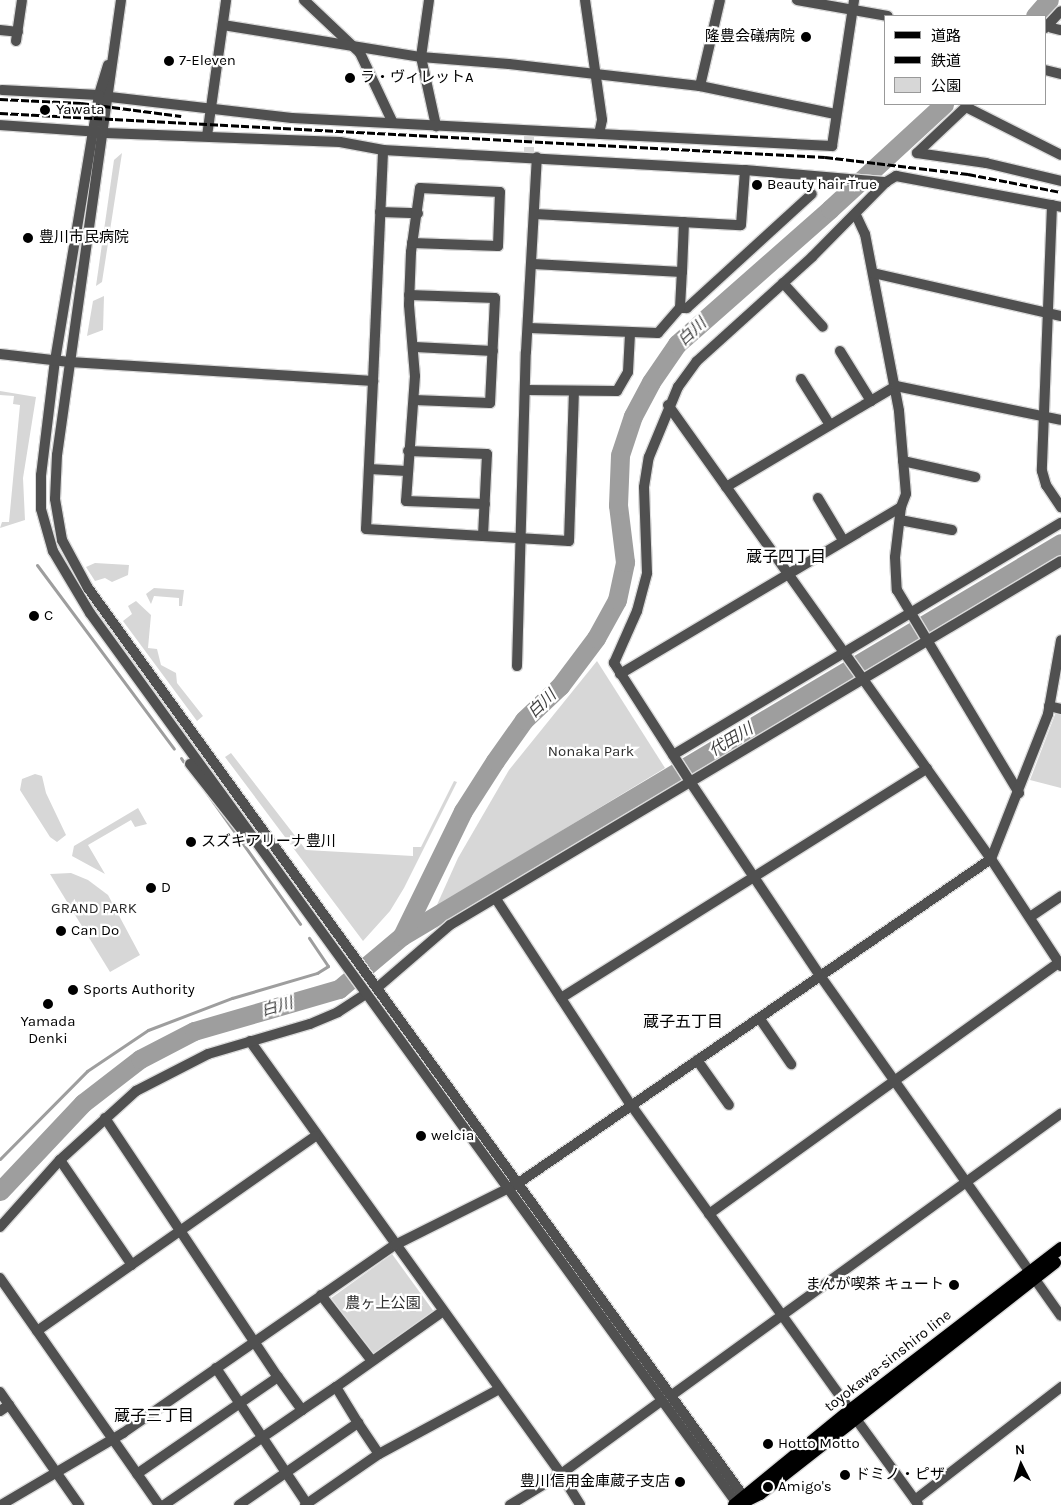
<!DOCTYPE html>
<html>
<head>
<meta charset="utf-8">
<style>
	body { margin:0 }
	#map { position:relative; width:1061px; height:1505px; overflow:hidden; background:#fff; font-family:Karla,"Noto Sans JP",sans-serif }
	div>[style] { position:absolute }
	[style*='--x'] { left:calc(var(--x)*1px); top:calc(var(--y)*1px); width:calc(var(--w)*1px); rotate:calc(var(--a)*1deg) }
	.green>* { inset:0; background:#d7d7d7; transform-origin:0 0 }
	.stream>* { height:3px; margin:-1.5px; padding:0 1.5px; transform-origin:1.5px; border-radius:1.5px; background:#9e9e9e }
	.river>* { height:19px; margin:-9.5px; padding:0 9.5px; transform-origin:9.5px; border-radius:9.5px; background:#9e9e9e }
	.minor-tunnel>* { height:10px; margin-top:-5px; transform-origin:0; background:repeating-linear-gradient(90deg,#d9d9d9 0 10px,transparent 0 15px) }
	.roads { filter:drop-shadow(1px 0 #dbdbdb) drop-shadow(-1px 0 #dbdbdb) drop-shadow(0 1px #dbdbdb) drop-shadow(0 -1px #dbdbdb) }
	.minor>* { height:10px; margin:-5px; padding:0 5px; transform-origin:5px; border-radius:5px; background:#505050 }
	.tertiary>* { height:10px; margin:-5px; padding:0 5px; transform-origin:5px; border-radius:5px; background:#505050 }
	.primary>* { height:12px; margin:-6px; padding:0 6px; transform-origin:6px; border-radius:6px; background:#000 }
	.rail>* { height:3px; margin-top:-1.5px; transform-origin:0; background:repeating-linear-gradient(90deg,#000 0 8px,transparent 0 10.5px) }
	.dots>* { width:14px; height:14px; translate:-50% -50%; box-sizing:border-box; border:2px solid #fff; border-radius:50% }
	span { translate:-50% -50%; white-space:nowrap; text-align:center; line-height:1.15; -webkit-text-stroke:4.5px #fff; paint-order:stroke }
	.poi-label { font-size:15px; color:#000 }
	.right { translate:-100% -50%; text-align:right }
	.left { translate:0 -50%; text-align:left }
	.park-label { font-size:15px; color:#2e2e2e }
	.street-label { font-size:15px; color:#000 }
	.water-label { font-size:16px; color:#3f3f3f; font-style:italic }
	.neighbourhood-label { font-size:16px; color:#000 }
	.legend { position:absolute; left:884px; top:15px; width:162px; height:90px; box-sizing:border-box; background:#fff; border:1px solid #999; margin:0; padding:6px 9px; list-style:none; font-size:15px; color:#000 }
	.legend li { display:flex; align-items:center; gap:10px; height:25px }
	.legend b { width:25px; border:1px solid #999 }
	.north { position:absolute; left:996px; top:1440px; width:50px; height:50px; -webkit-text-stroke:4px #fff; paint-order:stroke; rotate:356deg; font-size:14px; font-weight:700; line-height:20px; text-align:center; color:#000 }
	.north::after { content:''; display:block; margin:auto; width:18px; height:22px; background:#000; clip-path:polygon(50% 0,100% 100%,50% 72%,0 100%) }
</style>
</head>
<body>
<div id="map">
	<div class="green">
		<i style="clip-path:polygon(122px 153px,102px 282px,96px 286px,114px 160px)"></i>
		<i style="clip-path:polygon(104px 296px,103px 330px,87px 336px,93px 301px)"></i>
		<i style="clip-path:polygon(0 391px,36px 397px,23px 478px,25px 520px,0 528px,2px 522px,9px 522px,20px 405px,13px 404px,14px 396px,0 395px)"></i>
		<i style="clip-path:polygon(95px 563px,129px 565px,128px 575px,112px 582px,105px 578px,95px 581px,86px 567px)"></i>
		<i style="clip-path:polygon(154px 588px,184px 590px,182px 606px,179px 606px,179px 598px,154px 596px,151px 604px,146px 594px)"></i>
		<i style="clip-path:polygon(136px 601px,151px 615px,148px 648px,157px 649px,161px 665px,176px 673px,177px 683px,203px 716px,197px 721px,123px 621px,132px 614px,128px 606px)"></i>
		<i style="clip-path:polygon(597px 661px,665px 768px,436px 907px,458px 858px,509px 770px)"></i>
		<i style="clip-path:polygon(1056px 712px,1061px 713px,1061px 788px,1030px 780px)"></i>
		<i style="clip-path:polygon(231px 753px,306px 850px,413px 856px,413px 847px,421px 847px,454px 781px,457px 782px,404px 888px,390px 911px,363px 941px,225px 757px)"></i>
		<i style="clip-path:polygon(35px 774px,42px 776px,46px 793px,66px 835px,57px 842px,50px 837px,20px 790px,22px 779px)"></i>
		<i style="clip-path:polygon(138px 808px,147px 824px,135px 827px,131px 820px,88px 845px,105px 874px,72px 856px,74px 846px)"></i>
		<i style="clip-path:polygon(71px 873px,88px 880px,108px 895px,140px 955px,110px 972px,50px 874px)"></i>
		<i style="left:392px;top:1254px;width:71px;height:75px;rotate:54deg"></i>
	</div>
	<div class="stream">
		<i style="--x:37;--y:565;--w:229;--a:53.3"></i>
		<i style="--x:181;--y:758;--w:4;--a:56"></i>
		<i style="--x:206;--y:792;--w:162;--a:54.5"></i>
		<i style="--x:0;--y:1159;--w:124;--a:-45.3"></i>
		<i style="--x:87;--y:1071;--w:73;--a:-33.9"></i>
		<i style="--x:148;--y:1030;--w:90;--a:-20.9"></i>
		<i style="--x:232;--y:998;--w:89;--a:-16.4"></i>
		<i style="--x:317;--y:973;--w:13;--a:-32"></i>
		<i style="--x:328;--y:966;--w:34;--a:-124"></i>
	</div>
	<div class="river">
		<i style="--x:1035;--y:16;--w:21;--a:-49"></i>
		<i style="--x:402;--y:936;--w:767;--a:-30.81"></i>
		<i style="--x:0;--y:1191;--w:121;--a:-46.7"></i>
		<i style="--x:83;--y:1103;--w:72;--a:-37.7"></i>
		<i style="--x:140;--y:1059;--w:61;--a:-27.4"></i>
		<i style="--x:194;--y:1031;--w:151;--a:-16.2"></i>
		<i style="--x:339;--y:989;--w:82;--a:-40.1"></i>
		<i style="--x:402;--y:936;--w:139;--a:-64"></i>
		<i style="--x:463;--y:811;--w:59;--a:-57.4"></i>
		<i style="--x:495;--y:761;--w:50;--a:-54.7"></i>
		<i style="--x:524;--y:720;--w:50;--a:-43.4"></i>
		<i style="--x:560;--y:686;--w:60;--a:-53.1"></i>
		<i style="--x:596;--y:638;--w:43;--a:-61.1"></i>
		<i style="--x:617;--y:600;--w:39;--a:-78"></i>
		<i style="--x:625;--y:562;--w:57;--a:-97"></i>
		<i style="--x:618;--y:505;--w:50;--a:-87.7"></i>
		<i style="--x:620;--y:455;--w:41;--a:-71.6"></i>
		<i style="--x:633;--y:416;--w:38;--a:-62"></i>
		<i style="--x:651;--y:382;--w:46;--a:-55.6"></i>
		<i style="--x:677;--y:344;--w:204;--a:-41.4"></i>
		<i style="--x:830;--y:209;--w:155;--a:-42.6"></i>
	</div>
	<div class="minor-tunnel">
		<i style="--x:529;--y:157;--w:27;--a:-90"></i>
	</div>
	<div class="roads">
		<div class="minor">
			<i style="--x:304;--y:0;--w:77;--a:43.4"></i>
			<i style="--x:360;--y:53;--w:77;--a:64.8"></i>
			<i style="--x:429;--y:0;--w:58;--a:98"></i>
			<i style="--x:421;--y:57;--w:71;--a:77.7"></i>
			<i style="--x:585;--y:0;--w:121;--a:81.9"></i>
			<i style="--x:602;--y:120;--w:14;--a:102"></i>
			<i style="--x:797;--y:0;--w:92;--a:10"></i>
			<i style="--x:223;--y:25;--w:201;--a:9.2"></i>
			<i style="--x:421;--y:57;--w:88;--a:4.5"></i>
			<i style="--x:509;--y:64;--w:192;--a:6.6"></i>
			<i style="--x:700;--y:86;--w:138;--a:11.7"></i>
			<i style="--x:1045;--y:28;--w:23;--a:-47"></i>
			<i style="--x:1052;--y:28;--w:9;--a:13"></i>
			<i style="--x:0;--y:30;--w:18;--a:6"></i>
			<i style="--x:1045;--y:70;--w:16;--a:14"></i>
			<i style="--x:700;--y:86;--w:88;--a:-76.9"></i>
			<i style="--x:2;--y:90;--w:97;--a:3"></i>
			<i style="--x:110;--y:97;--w:183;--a:6.6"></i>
			<i style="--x:292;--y:118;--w:541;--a:2.97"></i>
			<i style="--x:832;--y:146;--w:148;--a:-81.4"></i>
			<i style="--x:966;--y:107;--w:106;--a:26.8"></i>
			<i style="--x:105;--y:133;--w:235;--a:2.2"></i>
			<i style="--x:340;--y:142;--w:44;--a:10.5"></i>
			<i style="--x:383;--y:150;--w:363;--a:3.2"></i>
			<i style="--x:745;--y:170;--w:142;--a:4.9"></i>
			<i style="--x:207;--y:136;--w:137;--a:-82"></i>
			<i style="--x:917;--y:153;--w:70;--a:8.2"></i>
			<i style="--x:986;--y:163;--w:77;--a:13.5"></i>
			<i style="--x:917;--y:153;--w:71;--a:-43.3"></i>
			<i style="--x:1052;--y:205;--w:266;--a:92.2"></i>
			<i style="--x:1042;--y:471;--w:15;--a:74"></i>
			<i style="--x:1046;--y:485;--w:27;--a:56"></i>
			<i style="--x:380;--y:212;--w:38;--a:2"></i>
			<i style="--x:535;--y:214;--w:206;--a:3.1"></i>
			<i style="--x:741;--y:225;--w:55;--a:-85.8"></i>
			<i style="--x:856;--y:215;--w:21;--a:65"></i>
			<i style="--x:865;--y:234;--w:180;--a:79.1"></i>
			<i style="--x:899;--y:411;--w:83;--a:85.2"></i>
			<i style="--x:906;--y:494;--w:14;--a:111"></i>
			<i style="--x:901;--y:507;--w:50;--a:96.8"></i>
			<i style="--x:895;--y:557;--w:33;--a:87"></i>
			<i style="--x:897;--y:590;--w:237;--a:59"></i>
			<i style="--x:412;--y:243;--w:86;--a:2"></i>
			<i style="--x:498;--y:246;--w:54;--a:-87.9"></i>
			<i style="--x:500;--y:192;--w:80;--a:-177.1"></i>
			<i style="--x:420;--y:188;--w:65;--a:98"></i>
			<i style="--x:411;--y:252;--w:53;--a:92.2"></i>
			<i style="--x:409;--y:305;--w:71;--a:85.2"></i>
			<i style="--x:415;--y:376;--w:125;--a:94.1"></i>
			<i style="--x:406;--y:501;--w:79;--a:2.2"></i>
			<i style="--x:533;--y:264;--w:149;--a:3.1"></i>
			<i style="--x:682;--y:272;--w:50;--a:-87.7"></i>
			<i style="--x:873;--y:273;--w:193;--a:12.9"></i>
			<i style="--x:783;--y:283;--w:59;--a:47.7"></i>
			<i style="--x:409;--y:295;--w:86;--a:2"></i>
			<i style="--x:495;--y:298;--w:105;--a:92.7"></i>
			<i style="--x:490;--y:403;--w:76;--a:-177.7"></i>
			<i style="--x:680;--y:308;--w:7;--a:0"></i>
			<i style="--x:687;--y:308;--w:169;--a:-42.4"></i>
			<i style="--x:529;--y:328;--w:129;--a:2.2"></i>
			<i style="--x:658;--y:333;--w:33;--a:-49"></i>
			<i style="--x:680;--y:308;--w:36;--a:-87"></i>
			<i style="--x:415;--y:347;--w:78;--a:2.9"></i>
			<i style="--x:840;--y:351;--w:59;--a:58.2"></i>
			<i style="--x:801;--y:379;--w:54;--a:57.8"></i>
			<i style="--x:373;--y:381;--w:148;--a:92.7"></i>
			<i style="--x:366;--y:529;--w:117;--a:3.4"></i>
			<i style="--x:483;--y:536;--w:82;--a:-87.2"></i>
			<i style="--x:487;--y:454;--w:79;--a:-177.8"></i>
			<i style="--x:526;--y:390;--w:91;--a:0.6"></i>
			<i style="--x:617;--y:391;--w:22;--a:-60"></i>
			<i style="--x:628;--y:372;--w:39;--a:-87"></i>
			<i style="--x:668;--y:405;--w:557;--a:54.57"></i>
			<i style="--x:991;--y:859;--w:128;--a:56.8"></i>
			<i style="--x:903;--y:461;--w:74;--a:12.5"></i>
			<i style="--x:369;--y:469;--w:38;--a:3"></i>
			<i style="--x:726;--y:487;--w:198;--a:-30.7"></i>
			<i style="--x:896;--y:386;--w:168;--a:11.6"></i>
			<i style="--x:818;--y:498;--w:49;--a:59.2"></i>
			<i style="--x:900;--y:520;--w:53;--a:10.9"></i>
			<i style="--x:483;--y:536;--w:86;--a:3.3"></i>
			<i style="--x:569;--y:541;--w:150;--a:-88.1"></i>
			<i style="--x:517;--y:666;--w:314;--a:-88.4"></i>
			<i style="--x:526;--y:352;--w:195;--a:-86.8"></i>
			<i style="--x:620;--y:674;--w:327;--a:-30.7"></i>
			<i style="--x:1049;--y:706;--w:12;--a:14"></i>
			<i style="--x:673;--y:755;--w:452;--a:-30.9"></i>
			<i style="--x:691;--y:783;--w:143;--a:-122.7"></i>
			<i style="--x:614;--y:663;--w:57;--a:-66.1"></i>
			<i style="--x:637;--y:611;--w:39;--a:-75"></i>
			<i style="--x:647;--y:573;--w:86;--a:-92"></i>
			<i style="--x:644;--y:487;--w:30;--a:-81"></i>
			<i style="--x:649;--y:457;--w:76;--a:-67.5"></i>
			<i style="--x:678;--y:387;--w:32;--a:-54"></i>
			<i style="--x:697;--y:361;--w:155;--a:-42.1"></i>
			<i style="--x:812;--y:257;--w:105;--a:-45.4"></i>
			<i style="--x:886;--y:182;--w:12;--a:-31"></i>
			<i style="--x:896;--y:176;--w:168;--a:10.6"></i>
			<i style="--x:496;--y:899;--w:246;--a:56.8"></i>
			<i style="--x:631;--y:1105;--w:375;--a:54.3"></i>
			<i style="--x:1030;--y:917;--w:37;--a:-34"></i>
			<i style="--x:377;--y:988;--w:96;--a:-40.8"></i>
			<i style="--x:450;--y:925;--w:711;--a:-30.78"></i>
			<i style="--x:561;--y:998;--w:432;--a:-32.1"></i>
			<i style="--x:760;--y:1019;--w:55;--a:55.4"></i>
			<i style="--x:250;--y:1041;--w:533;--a:54.31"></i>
			<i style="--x:561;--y:1474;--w:36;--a:58"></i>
			<i style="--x:697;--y:1060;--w:55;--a:54.6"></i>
			<i style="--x:105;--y:1118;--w:311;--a:56.3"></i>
			<i style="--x:278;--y:1377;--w:171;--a:145.5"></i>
			<i style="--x:60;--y:1160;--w:127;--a:55.6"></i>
			<i style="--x:709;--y:1214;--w:430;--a:-35.7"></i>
			<i style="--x:0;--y:1227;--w:90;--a:-48.2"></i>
			<i style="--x:60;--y:1160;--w:103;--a:-42.2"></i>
			<i style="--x:136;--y:1091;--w:81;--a:-27.2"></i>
			<i style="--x:208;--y:1054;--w:106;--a:-16.4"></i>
			<i style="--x:310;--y:1024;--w:30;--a:-23"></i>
			<i style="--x:338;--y:1012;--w:33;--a:-33"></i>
			<i style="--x:0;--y:1278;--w:277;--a:55"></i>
			<i style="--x:321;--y:1295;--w:83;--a:52.3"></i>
			<i style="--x:37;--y:1331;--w:340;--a:-35"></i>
			<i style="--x:216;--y:1368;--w:164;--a:56.2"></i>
			<i style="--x:336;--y:1387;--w:130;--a:-35.3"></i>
			<i style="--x:0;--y:1392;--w:138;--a:55"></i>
			<i style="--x:672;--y:1395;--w:480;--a:-35.9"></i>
			<i style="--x:302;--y:1410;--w:41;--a:-34.1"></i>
			<i style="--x:336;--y:1387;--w:42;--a:58.6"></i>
			<i style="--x:0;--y:1411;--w:11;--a:-34"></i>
			<i style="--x:856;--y:1419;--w:105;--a:53.9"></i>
			<i style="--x:915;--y:1500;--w:185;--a:-37.7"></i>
			<i style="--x:1;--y:1505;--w:142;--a:-30.5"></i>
			<i style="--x:123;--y:1433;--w:331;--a:-34.7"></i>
			<i style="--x:395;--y:1245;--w:136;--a:-26.6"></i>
			<i style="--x:517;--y:1184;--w:575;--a:-34.44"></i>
			<i style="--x:991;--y:859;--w:156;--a:-68.5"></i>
			<i style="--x:1048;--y:714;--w:75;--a:-80"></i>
			<i style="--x:164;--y:1505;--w:168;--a:-34.5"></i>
			<i style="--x:302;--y:1410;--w:41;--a:-126"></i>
			<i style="--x:239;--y:1505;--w:145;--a:-34.6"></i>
			<i style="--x:358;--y:1423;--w:37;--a:56"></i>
			<i style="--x:305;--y:1505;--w:90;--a:-34.6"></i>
			<i style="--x:379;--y:1454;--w:136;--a:-28.4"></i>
			<i style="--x:510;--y:1505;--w:60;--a:-31.3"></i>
			<i style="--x:561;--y:1474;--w:124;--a:-36.1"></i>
		</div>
		<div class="tertiary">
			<i style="--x:121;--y:0;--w:459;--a:98"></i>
			<i style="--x:57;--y:455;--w:44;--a:92.6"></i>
			<i style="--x:55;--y:499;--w:42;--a:80.3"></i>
			<i style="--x:62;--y:540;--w:55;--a:61.6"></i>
			<i style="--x:88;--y:588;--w:1126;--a:54.18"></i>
			<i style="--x:16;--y:41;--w:41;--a:-81.7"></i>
			<i style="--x:108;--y:65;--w:31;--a:107"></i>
			<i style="--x:99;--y:95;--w:269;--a:99.4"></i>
			<i style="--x:55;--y:360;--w:116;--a:96.9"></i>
			<i style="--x:41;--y:475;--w:34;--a:90"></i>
			<i style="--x:41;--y:509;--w:44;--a:74.1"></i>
			<i style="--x:53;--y:551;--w:72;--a:59.2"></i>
			<i style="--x:90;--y:613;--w:1103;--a:54"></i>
			<i style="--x:0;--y:125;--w:99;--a:4"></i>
			<i style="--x:0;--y:354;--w:70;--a:6.5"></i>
			<i style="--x:70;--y:362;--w:304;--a:3.6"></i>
			<i style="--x:373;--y:381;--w:231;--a:-87.5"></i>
			<i style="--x:190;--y:764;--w:95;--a:51.8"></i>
			<i style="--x:691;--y:783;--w:234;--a:56.2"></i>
			<i style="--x:821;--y:977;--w:415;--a:54.7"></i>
		</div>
		<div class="primary">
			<i style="--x:744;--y:1502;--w:18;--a:-27"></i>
			<i style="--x:760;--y:1494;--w:375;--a:-38.1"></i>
			<i style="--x:734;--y:1505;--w:150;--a:-39.3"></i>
			<i style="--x:850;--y:1410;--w:266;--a:-37.5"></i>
		</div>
	</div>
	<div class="rail">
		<i style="--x:0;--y:99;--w:81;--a:2.8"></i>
		<i style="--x:81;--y:103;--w:101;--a:7.4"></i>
		<i style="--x:0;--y:113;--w:826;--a:3.05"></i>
		<i style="--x:825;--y:157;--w:144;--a:6.8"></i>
		<i style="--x:968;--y:174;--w:95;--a:11"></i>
	</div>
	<div class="dots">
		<i style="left:806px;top:37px;background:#000"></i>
		<i style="left:169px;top:61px;background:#000"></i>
		<i style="left:350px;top:78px;background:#000"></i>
		<i style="left:45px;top:110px;background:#000"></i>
		<i style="left:757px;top:185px;background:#000"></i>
		<i style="left:28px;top:238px;background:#000"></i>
		<i style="left:34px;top:616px;background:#000"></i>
		<i style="left:191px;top:842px;background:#000"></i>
		<i style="left:151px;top:888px;background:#000"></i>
		<i style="left:61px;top:931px;background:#000"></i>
		<i style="left:73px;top:990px;background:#000"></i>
		<i style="left:48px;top:1004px;background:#000"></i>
		<i style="left:421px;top:1136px;background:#000"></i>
		<i style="left:954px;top:1285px;background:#000"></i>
		<i style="left:768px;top:1444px;background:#000"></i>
		<i style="left:845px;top:1475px;background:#000"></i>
		<i style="left:680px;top:1482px;background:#000"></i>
		<i style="left:768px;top:1487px;background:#000"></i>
	</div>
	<div class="poi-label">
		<span class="right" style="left:795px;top:37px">隆豊会礒病院</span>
		<span class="left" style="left:179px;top:61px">7-Eleven</span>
		<span class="left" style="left:360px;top:78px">ラ・ヴィレットA</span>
		<span class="left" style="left:56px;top:110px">Yawata</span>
		<span class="left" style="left:767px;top:185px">Beauty hair True</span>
		<span class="left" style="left:39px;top:238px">豊川市民病院</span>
		<span class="left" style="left:44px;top:616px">C</span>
		<span class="left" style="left:201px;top:842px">スズキアリーナ豊川</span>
		<span class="left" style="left:161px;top:888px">D</span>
		<span class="left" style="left:71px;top:931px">Can Do</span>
		<span class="left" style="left:83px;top:990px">Sports Authority</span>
		<span style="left:48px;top:1030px">Yamada<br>Denki</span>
		<span class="left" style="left:431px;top:1136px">welcia</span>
		<span class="right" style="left:944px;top:1285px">まんが喫茶 キュート</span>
		<span class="left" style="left:778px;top:1444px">Hotto Motto</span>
		<span class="left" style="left:855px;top:1475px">ドミノ・ピザ</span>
		<span class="right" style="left:670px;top:1482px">豊川信用金庫蔵子支店</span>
		<span class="left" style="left:778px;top:1487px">Amigo's</span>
	</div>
	<div class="park-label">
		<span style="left:591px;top:752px">Nonaka Park</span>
		<span style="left:94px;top:909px">GRAND PARK</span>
		<span style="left:383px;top:1304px">農ヶ上公園</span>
	</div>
	<div class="street-label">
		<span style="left:888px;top:1361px;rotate:-38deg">toyokawa-sinshiro line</span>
	</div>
	<div class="water-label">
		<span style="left:692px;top:332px;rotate:-43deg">白川</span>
		<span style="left:542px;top:704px;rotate:-44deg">白川</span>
		<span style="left:731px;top:740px;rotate:-31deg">代田川</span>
		<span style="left:277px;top:1007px;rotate:-16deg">白川</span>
	</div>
	<div class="neighbourhood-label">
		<span style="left:786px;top:557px">蔵子四丁目</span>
		<span style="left:683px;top:1022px">蔵子五丁目</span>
		<span style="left:154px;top:1416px">蔵子三丁目</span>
	</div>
	<ul class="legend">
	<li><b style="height:6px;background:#000"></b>道路</li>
	<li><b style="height:6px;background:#000"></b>鉄道</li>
	<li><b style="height:14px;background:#d7d7d7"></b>公園</li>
	</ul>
	<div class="north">N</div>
</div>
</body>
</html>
